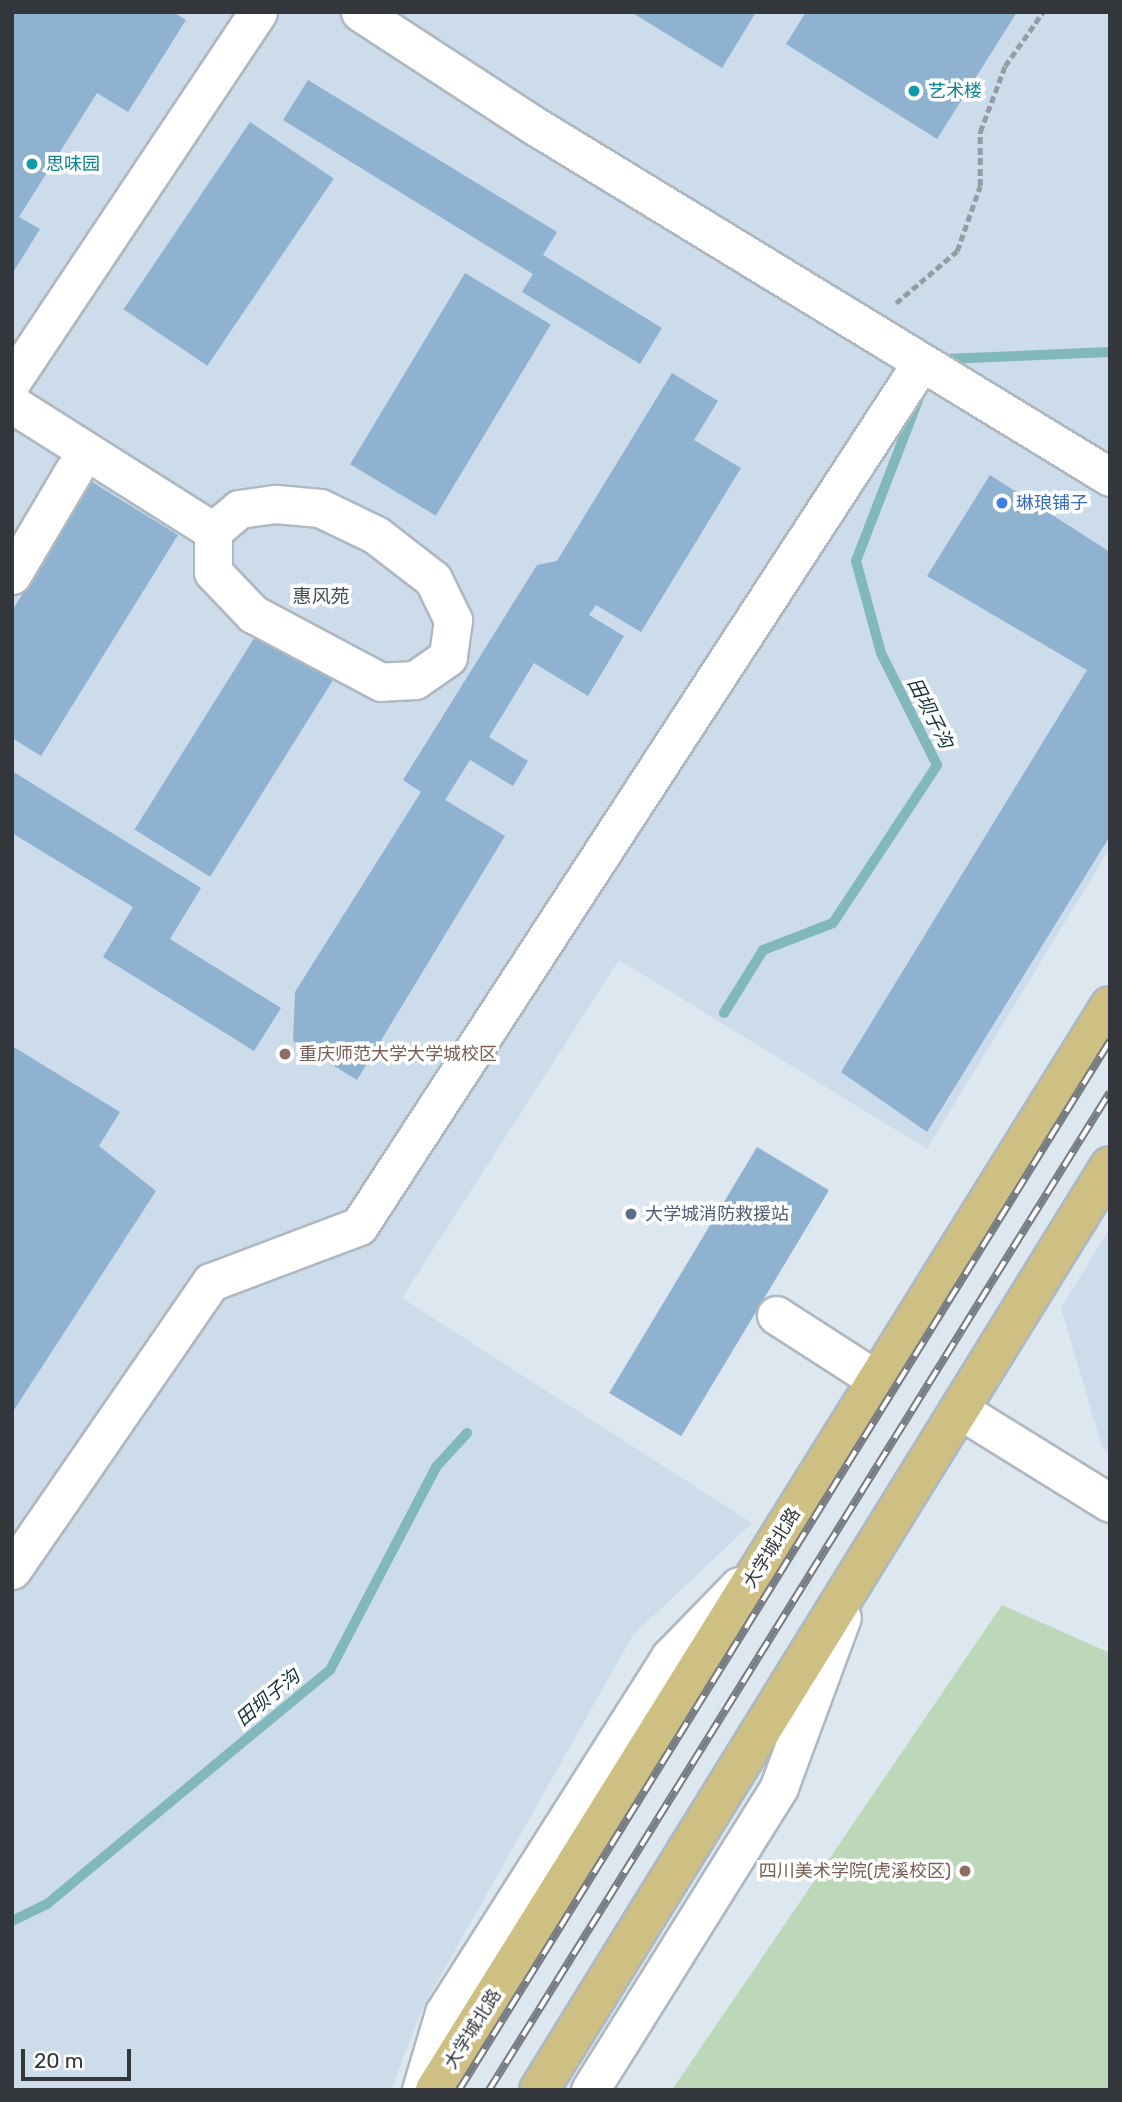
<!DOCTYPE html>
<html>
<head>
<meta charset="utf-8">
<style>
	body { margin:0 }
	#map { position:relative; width:1122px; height:2102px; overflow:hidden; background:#dde7f0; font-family:Rubik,"Noto Sans SC",sans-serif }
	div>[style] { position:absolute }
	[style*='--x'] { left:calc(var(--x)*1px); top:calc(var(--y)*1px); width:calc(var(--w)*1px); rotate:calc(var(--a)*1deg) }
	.built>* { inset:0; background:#ccdcea }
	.green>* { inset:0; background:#bdd8b8 }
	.stream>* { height:10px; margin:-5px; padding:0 5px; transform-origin:5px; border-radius:5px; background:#80b8bc }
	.building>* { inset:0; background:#8fb2d0; transform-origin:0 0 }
	.path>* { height:4.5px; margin-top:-2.25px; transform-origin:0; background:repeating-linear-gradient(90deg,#959da4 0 7px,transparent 0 10.5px) }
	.roads { filter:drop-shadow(2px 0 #aeb8c1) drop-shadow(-2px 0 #aeb8c1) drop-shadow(0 2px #aeb8c1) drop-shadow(0 -2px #aeb8c1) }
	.minor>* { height:37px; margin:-18.5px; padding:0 18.5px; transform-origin:18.5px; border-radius:18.5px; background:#fff }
	.major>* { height:38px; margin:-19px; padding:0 19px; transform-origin:19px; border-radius:19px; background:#cebf82 }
	.rail>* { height:8px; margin-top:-4px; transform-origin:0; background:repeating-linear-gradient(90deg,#fff 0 16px,#767c82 0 32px); box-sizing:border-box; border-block:2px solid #767c82 }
	.dots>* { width:19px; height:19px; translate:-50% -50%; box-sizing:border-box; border:4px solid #fff; border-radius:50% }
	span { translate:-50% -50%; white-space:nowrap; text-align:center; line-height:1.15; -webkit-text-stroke:7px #fff; paint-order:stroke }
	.culture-label { font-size:18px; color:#0d838f }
	.left { translate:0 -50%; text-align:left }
	.shop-label { font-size:18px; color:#366cbe }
	.education-label { font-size:18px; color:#785e54 }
	.right { translate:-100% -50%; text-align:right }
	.service-label { font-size:18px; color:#4e5e75 }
	.street-label { font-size:18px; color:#33373b }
	.neighbourhood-label { font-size:19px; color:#454d55 }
	.water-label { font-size:19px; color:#133133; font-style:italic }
	.frame { position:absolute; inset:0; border:14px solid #33373b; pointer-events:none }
	.scale { position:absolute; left:21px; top:2049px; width:110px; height:32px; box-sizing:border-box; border:4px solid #33373b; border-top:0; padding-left:9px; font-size:21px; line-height:24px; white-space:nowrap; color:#33373b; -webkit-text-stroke:5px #fff; paint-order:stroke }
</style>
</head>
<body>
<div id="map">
	<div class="built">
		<i style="clip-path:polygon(12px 12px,1110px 12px,1110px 848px,927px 1149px,619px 960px,402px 1298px,752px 1523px,633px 1635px,422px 2009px,391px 2090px,12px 2090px)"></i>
		<i style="clip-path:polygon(1110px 1228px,1110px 1452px,1102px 1447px,1061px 1308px)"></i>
	</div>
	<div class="green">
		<i style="clip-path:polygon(1002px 1605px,1110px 1653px,1110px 2090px,672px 2090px)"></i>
	</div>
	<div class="stream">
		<i style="--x:944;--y:359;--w:166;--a:-2.4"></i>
		<i style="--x:724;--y:1013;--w:74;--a:-58.2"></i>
		<i style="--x:763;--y:950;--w:75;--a:-21.1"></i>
		<i style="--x:833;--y:923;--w:189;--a:-56.6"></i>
		<i style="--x:937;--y:765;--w:125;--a:-116.6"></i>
		<i style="--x:881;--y:653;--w:95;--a:-105.2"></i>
		<i style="--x:856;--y:561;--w:175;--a:-68.9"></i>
		<i style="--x:12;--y:1921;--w:39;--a:-26"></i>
		<i style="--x:47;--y:1904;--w:367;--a:-39.6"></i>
		<i style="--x:330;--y:1670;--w:229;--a:-62.4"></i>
		<i style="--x:436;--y:1467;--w:46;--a:-47.6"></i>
	</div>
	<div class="building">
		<i style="clip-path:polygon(12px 12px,173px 12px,186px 20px,128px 112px,97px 93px,19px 217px,40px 229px,12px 274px)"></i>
		<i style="clip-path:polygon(631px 12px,756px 12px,722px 68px)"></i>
		<i style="clip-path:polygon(806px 12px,1017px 12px,937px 139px,786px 44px)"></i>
		<i style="clip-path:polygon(308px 80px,557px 232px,543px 255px,662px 328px,640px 364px,522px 292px,533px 274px,283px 120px)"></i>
		<i style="left:250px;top:122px;width:101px;height:226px;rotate:34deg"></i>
		<i style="left:465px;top:273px;width:100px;height:223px;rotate:31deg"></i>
		<i style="clip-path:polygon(672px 373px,718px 401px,694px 440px,741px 468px,641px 632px,596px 605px,589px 615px,624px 636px,588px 696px,534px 663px,489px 737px,528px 761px,513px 786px,470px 760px,445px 800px,505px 836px,357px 1080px,293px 1041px,295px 992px,421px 792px,403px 780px,537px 565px,557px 561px)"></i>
		<i style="clip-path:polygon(990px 475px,1110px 552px,1110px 836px,927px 1132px,841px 1072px,1087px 670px,927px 576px)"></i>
		<i style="clip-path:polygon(92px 482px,178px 535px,41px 756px,12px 738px,12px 611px)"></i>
		<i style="left:258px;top:632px;width:89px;height:233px;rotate:32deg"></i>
		<i style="clip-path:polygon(12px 771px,201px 888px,170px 939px,281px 1008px,254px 1051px,103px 957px,133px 907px,12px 833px)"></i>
		<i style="clip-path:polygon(12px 1046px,120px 1112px,99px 1146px,156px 1191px,12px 1413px)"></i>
		<i style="left:757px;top:1147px;width:84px;height:287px;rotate:31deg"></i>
	</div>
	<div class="path">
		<i style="--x:896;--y:303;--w:80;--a:-40.4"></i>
		<i style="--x:957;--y:251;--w:69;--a:-70.5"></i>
		<i style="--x:980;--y:186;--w:54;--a:-90"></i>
		<i style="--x:980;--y:132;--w:71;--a:-69.3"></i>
		<i style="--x:1005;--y:66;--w:66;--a:-54.9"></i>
	</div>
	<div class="roads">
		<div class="minor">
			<i style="--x:360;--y:12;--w:209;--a:33.1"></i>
			<i style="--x:535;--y:126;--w:674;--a:31.4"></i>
			<i style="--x:12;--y:381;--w:443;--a:-56.3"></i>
			<i style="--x:12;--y:404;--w:238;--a:32.3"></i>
			<i style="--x:276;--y:504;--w:44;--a:5.2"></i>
			<i style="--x:320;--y:508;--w:62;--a:25.7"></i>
			<i style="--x:376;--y:535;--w:72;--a:37.7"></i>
			<i style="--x:433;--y:579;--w:46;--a:64"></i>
			<i style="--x:453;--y:620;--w:37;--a:98"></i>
			<i style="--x:448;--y:657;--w:40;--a:145.1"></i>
			<i style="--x:415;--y:680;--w:34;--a:177"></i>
			<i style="--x:381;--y:682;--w:145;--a:-152"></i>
			<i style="--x:253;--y:614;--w:58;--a:-133.6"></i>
			<i style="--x:213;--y:572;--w:41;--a:-90"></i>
			<i style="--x:213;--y:531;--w:34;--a:-40"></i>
			<i style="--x:239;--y:509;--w:37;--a:-8"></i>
			<i style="--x:12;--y:575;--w:122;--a:-59.4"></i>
			<i style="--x:776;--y:1315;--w:120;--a:32.8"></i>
			<i style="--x:960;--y:1410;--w:176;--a:31.8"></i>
			<i style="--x:12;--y:1570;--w:350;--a:-55.4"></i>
			<i style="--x:211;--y:1282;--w:158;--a:-20.7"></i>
			<i style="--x:359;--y:1226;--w:1030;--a:-56.93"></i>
			<i style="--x:421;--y:2090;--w:80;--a:-73.4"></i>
			<i style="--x:444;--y:2013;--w:422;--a:-57.6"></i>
			<i style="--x:670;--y:1657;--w:99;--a:-45.8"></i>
			<i style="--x:590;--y:2090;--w:357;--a:-58"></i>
			<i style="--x:779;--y:1787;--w:181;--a:-69.7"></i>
		</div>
		<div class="major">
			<i style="--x:435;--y:2090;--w:1277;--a:-58.09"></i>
			<i style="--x:539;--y:2090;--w:1086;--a:-58.29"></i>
		</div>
	</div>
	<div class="rail">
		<i style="--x:459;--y:2090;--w:1235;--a:-58.18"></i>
		<i style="--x:489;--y:2090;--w:1175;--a:-58.11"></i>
	</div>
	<div class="dots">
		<i style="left:914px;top:91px;background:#0f9aa8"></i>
		<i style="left:32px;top:164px;background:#0f9aa8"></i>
		<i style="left:1002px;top:503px;background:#3f7fe0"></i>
		<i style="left:285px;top:1054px;background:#8d6e63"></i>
		<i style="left:631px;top:1214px;background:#5c6f8a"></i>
		<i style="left:965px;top:1871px;background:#8d6e63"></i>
	</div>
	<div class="culture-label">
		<span class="left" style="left:928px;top:91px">艺术楼</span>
		<span class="left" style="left:46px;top:164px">思味园</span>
	</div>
	<div class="shop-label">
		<span class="left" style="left:1016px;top:503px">琳琅铺子</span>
	</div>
	<div class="education-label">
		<span class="left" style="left:299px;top:1054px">重庆师范大学大学城校区</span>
		<span class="right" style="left:951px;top:1871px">四川美术学院(虎溪校区)</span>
	</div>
	<div class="service-label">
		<span class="left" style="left:645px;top:1214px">大学城消防救援站</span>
	</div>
	<div class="street-label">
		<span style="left:772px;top:1548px;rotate:-58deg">大学城北路</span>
		<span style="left:473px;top:2029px;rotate:-58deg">大学城北路</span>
	</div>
	<div class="neighbourhood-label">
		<span style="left:321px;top:597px">惠风苑</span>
	</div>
	<div class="water-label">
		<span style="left:930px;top:713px;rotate:63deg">田坝子沟</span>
		<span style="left:268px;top:1698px;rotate:-40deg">田坝子沟</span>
	</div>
	<div class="frame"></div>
	<div class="scale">20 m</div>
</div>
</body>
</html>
